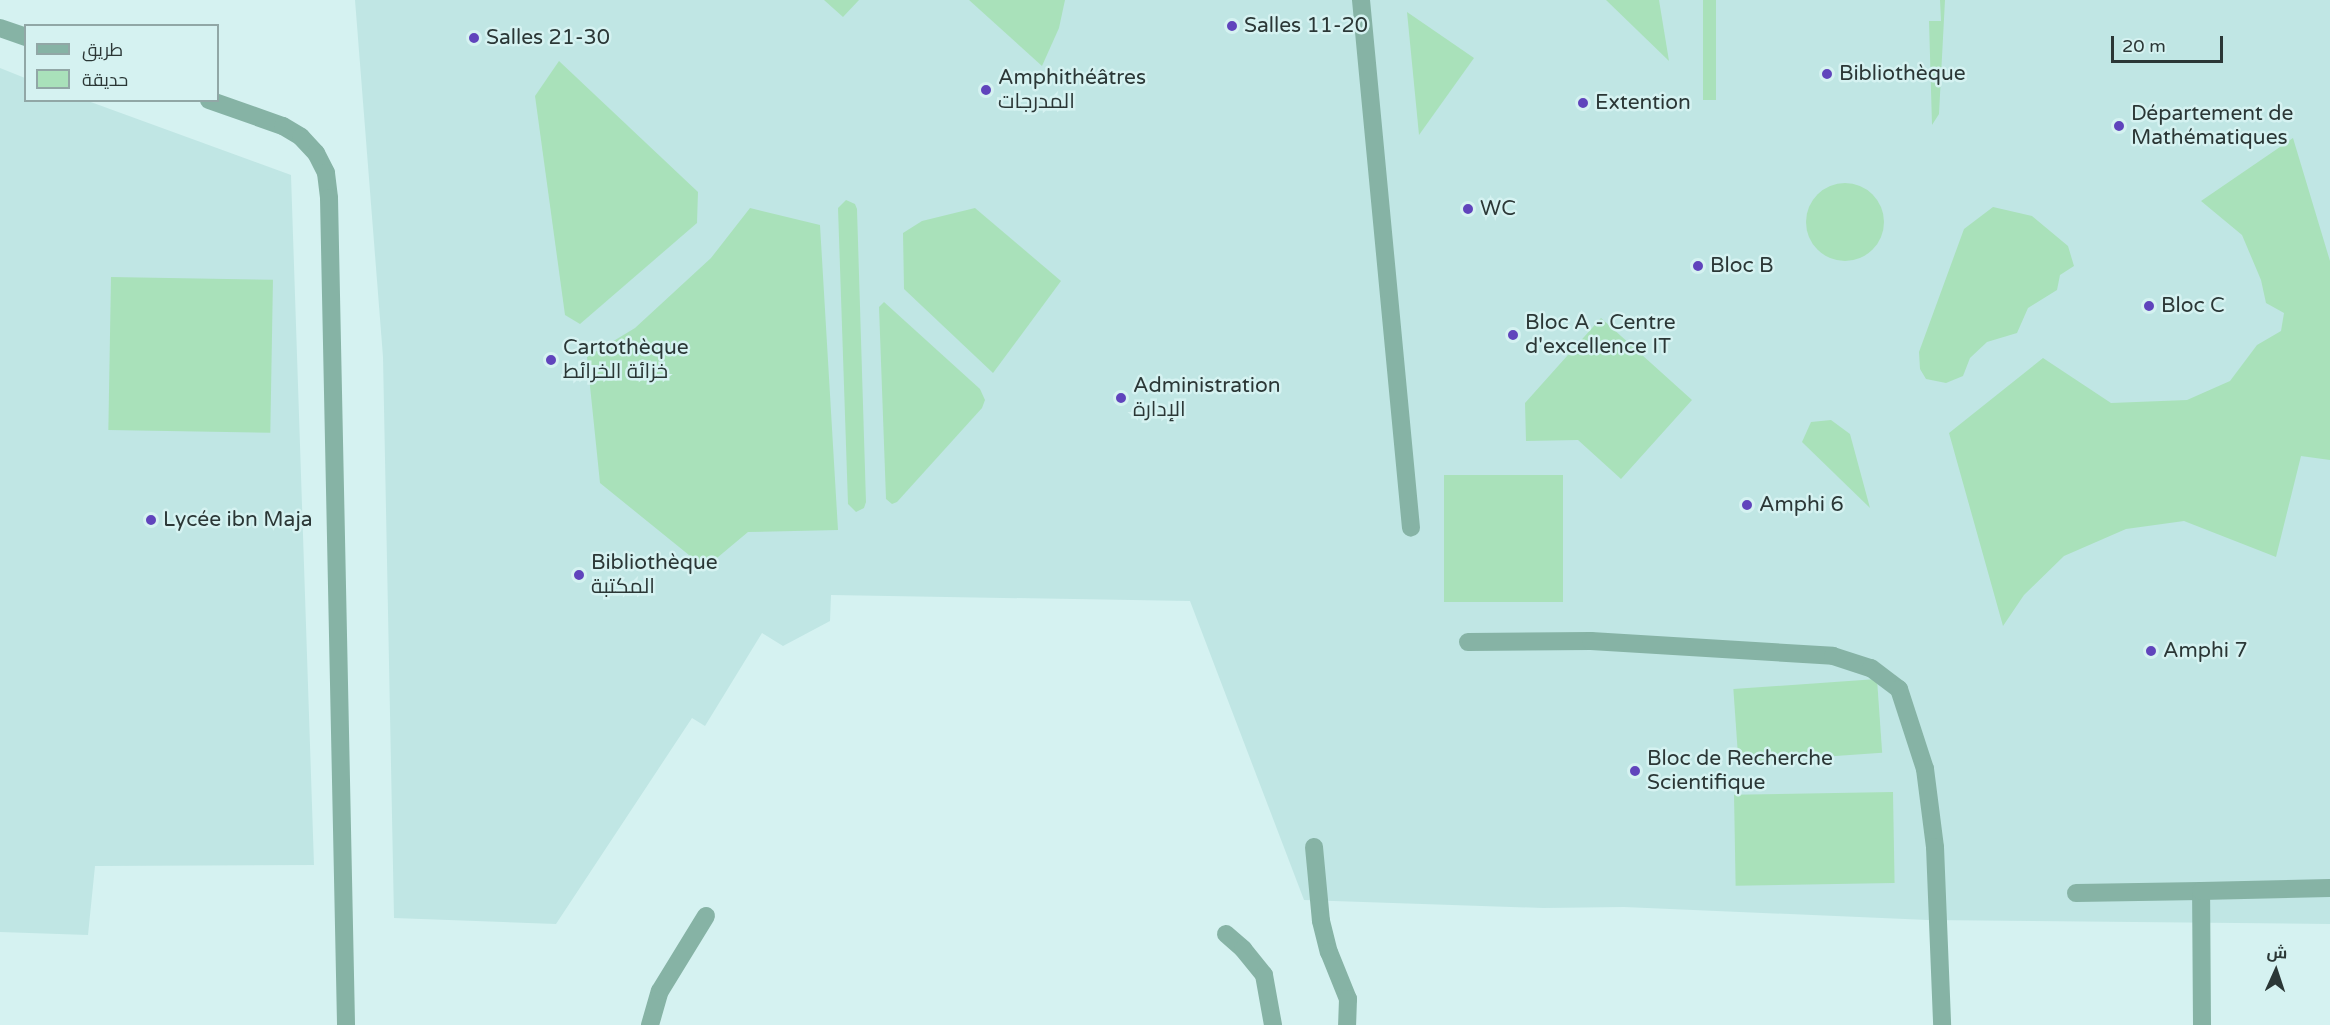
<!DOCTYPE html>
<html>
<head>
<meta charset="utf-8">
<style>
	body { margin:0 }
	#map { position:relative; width:2330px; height:1025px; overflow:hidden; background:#d5f2f1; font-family:"Varela Round",Cairo,sans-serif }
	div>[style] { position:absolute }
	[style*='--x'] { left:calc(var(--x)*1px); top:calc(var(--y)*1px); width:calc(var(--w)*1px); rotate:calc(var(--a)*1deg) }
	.built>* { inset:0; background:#c0e6e4 }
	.green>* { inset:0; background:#a9e1ba; transform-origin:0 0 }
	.round { border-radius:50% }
	.lane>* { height:18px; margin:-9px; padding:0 9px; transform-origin:9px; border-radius:9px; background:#86b3a5 }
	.street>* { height:18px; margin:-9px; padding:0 9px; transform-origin:9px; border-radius:9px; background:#86b3a5 }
	.dots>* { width:16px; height:16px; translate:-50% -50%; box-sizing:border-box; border:3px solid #d5f2f1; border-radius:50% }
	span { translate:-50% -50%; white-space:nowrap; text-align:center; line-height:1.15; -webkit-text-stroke:5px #d5f2f1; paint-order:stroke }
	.poi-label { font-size:21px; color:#2b3736 }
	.left { translate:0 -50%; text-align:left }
	.legend { position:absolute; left:24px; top:24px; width:195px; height:78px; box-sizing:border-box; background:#d5f2f1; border:2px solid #91a7a6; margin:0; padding:8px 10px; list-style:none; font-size:18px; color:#2b3736 }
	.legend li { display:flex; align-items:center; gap:12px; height:30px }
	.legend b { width:30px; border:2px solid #91a7a6 }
	.north { position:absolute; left:2246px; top:941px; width:60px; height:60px; -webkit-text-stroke:4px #d5f2f1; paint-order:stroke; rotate:3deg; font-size:16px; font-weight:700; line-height:24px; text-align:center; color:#2b3736 }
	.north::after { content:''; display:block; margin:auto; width:21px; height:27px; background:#2b3736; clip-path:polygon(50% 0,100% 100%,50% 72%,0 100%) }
	.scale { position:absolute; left:2111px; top:36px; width:112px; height:27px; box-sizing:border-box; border:3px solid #2b3736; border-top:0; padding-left:8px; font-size:18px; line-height:21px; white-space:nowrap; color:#2b3736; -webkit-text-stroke:4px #d5f2f1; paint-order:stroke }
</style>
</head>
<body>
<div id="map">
	<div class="built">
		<i style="clip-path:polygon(355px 0,2330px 0,2330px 924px,1928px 920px,1624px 907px,1543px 908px,1304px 900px,1190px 601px,831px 595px,830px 621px,783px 646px,762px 633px,705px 726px,692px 718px,556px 924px,394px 918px,383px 357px)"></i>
		<i style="clip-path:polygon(0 68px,25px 78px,26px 100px,88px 101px,291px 175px,314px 865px,95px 866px,88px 935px,0 932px)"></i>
	</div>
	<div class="green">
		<i style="clip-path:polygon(824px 0,859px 0,843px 17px)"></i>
		<i style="clip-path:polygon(969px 0,1065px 0,1059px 28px,1042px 66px)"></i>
		<i style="clip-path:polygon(1606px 0,1659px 0,1669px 61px)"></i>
		<i style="left:1703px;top:0;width:13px;height:100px"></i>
		<i style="clip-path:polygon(1940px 0,1945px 0,1939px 114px,1932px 125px,1929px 21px,1941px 21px)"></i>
		<i style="clip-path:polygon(1407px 12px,1474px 58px,1419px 135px)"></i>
		<i style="clip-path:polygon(559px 61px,698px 192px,697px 223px,580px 324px,565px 315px,535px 96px)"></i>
		<i style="clip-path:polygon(2293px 138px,2330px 261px,2330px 460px,2301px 456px,2276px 557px,2184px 521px,2126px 529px,2064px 556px,2024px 595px,2003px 626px,1949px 433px,2043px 358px,2111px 403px,2187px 400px,2230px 381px,2257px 345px,2281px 331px,2284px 313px,2266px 303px,2261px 280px,2242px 235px,2201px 201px)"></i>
		<i class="round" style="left:1806px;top:183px;width:78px;height:78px"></i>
		<i style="clip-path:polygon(846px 200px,855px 204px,857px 209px,866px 502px,864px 508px,856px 512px,848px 504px,838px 208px)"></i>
		<i style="clip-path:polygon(1993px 207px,2032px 216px,2068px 246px,2074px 266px,2060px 275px,2057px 290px,2028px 308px,2017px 333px,1987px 342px,1970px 358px,1963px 376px,1946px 383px,1926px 379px,1920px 369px,1919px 352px,1964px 229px)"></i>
		<i style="clip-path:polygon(750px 208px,820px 225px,838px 530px,748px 532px,705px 568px,600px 483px,587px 357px,635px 328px,711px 258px)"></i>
		<i style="clip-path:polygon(975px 208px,1061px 281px,993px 373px,904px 289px,903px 233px,922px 221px)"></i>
		<i style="left:111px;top:277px;width:162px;height:153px;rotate:1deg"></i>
		<i style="clip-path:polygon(884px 302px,980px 389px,985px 400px,982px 408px,897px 502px,892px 504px,886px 499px,879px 307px)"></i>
		<i style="clip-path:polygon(1601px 318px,1692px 400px,1621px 479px,1578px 440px,1526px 441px,1525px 403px)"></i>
		<i style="clip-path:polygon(1831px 420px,1850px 434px,1870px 508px,1802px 442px,1811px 422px)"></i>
		<i style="left:1444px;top:475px;width:119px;height:127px"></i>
		<i style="left:1877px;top:679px;width:74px;height:144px;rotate:86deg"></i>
		<i style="left:1893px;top:792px;width:91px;height:159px;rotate:89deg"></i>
	</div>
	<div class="lane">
		<i style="--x:1361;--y:0;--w:530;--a:84.59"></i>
		<i style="--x:1468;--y:642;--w:123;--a:-0.5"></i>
		<i style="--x:1591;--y:641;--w:242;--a:3.5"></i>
		<i style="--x:1833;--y:656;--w:40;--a:18"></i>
		<i style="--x:1871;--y:668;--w:35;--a:37"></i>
		<i style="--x:1899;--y:689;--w:84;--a:72"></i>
		<i style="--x:1925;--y:769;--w:79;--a:82.7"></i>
		<i style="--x:1935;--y:847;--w:178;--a:87.7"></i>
		<i style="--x:1314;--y:847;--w:74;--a:84.6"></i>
		<i style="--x:1321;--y:921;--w:32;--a:76"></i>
		<i style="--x:1329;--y:952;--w:51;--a:68"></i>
		<i style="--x:1348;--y:999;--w:26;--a:92"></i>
		<i style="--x:2076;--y:893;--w:125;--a:-0.9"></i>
		<i style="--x:1226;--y:934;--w:23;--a:41"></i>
		<i style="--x:1243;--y:949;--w:33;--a:51"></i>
		<i style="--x:1264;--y:975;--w:51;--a:79.8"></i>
		<i style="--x:650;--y:1025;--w:35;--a:-74"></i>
		<i style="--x:660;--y:991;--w:88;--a:-58.5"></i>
		<i style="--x:2202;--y:1025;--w:134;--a:-90.4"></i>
		<i style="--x:2201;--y:891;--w:129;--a:-1.3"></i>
	</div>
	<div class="street">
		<i style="--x:0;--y:28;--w:28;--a:19"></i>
		<i style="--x:209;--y:100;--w:78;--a:19.4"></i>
		<i style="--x:283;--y:126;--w:21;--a:31"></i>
		<i style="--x:301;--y:137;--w:22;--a:47"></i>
		<i style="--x:316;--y:153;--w:22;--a:63"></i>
		<i style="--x:326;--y:173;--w:25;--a:83"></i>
		<i style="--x:329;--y:198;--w:827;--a:88.82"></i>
	</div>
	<div class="dots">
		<i style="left:1232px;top:26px;background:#6044bc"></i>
		<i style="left:474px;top:38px;background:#6044bc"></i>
		<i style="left:1827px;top:74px;background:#6044bc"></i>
		<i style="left:986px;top:90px;background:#6044bc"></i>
		<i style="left:1583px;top:103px;background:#6044bc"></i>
		<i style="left:2119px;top:126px;background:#6044bc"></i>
		<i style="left:1468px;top:209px;background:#6044bc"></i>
		<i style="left:1698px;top:266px;background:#6044bc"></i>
		<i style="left:2149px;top:306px;background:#6044bc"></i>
		<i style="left:1513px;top:335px;background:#6044bc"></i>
		<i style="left:551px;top:360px;background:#6044bc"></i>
		<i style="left:1121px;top:398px;background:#6044bc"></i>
		<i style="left:1747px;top:505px;background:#6044bc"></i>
		<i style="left:151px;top:520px;background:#6044bc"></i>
		<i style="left:579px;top:575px;background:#6044bc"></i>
		<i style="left:2151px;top:651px;background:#6044bc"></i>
		<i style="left:1635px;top:771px;background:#6044bc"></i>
	</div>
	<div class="poi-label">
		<span class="left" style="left:1244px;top:26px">Salles 11-20</span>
		<span class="left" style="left:486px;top:38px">Salles 21-30</span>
		<span class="left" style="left:1839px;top:74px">Bibliothèque</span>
		<span class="left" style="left:998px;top:90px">Amphithéâtres<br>المدرجات</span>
		<span class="left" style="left:1595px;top:103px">Extention</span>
		<span class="left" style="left:2131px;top:126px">Département de<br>Mathématiques</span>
		<span class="left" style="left:1480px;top:209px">WC</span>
		<span class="left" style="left:1710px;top:266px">Bloc B</span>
		<span class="left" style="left:2161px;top:306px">Bloc C</span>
		<span class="left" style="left:1525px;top:335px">Bloc A - Centre<br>d'excellence IT</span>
		<span class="left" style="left:563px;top:360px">Cartothèque<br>خزائة الخرائط</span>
		<span class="left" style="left:1133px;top:398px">Administration<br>الإدارة</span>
		<span class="left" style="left:1759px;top:505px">Amphi 6</span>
		<span class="left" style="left:163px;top:520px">Lycée ibn Maja</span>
		<span class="left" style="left:591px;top:575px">Bibliothèque<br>المكتبة</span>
		<span class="left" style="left:2163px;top:651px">Amphi 7</span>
		<span class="left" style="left:1647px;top:771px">Bloc de Recherche<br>Scientifique</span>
	</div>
	<ul class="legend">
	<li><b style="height:8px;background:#86b3a5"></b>طريق</li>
	<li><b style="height:16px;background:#a9e1ba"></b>حديقة</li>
	</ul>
	<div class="north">ش</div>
	<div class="scale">20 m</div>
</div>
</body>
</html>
